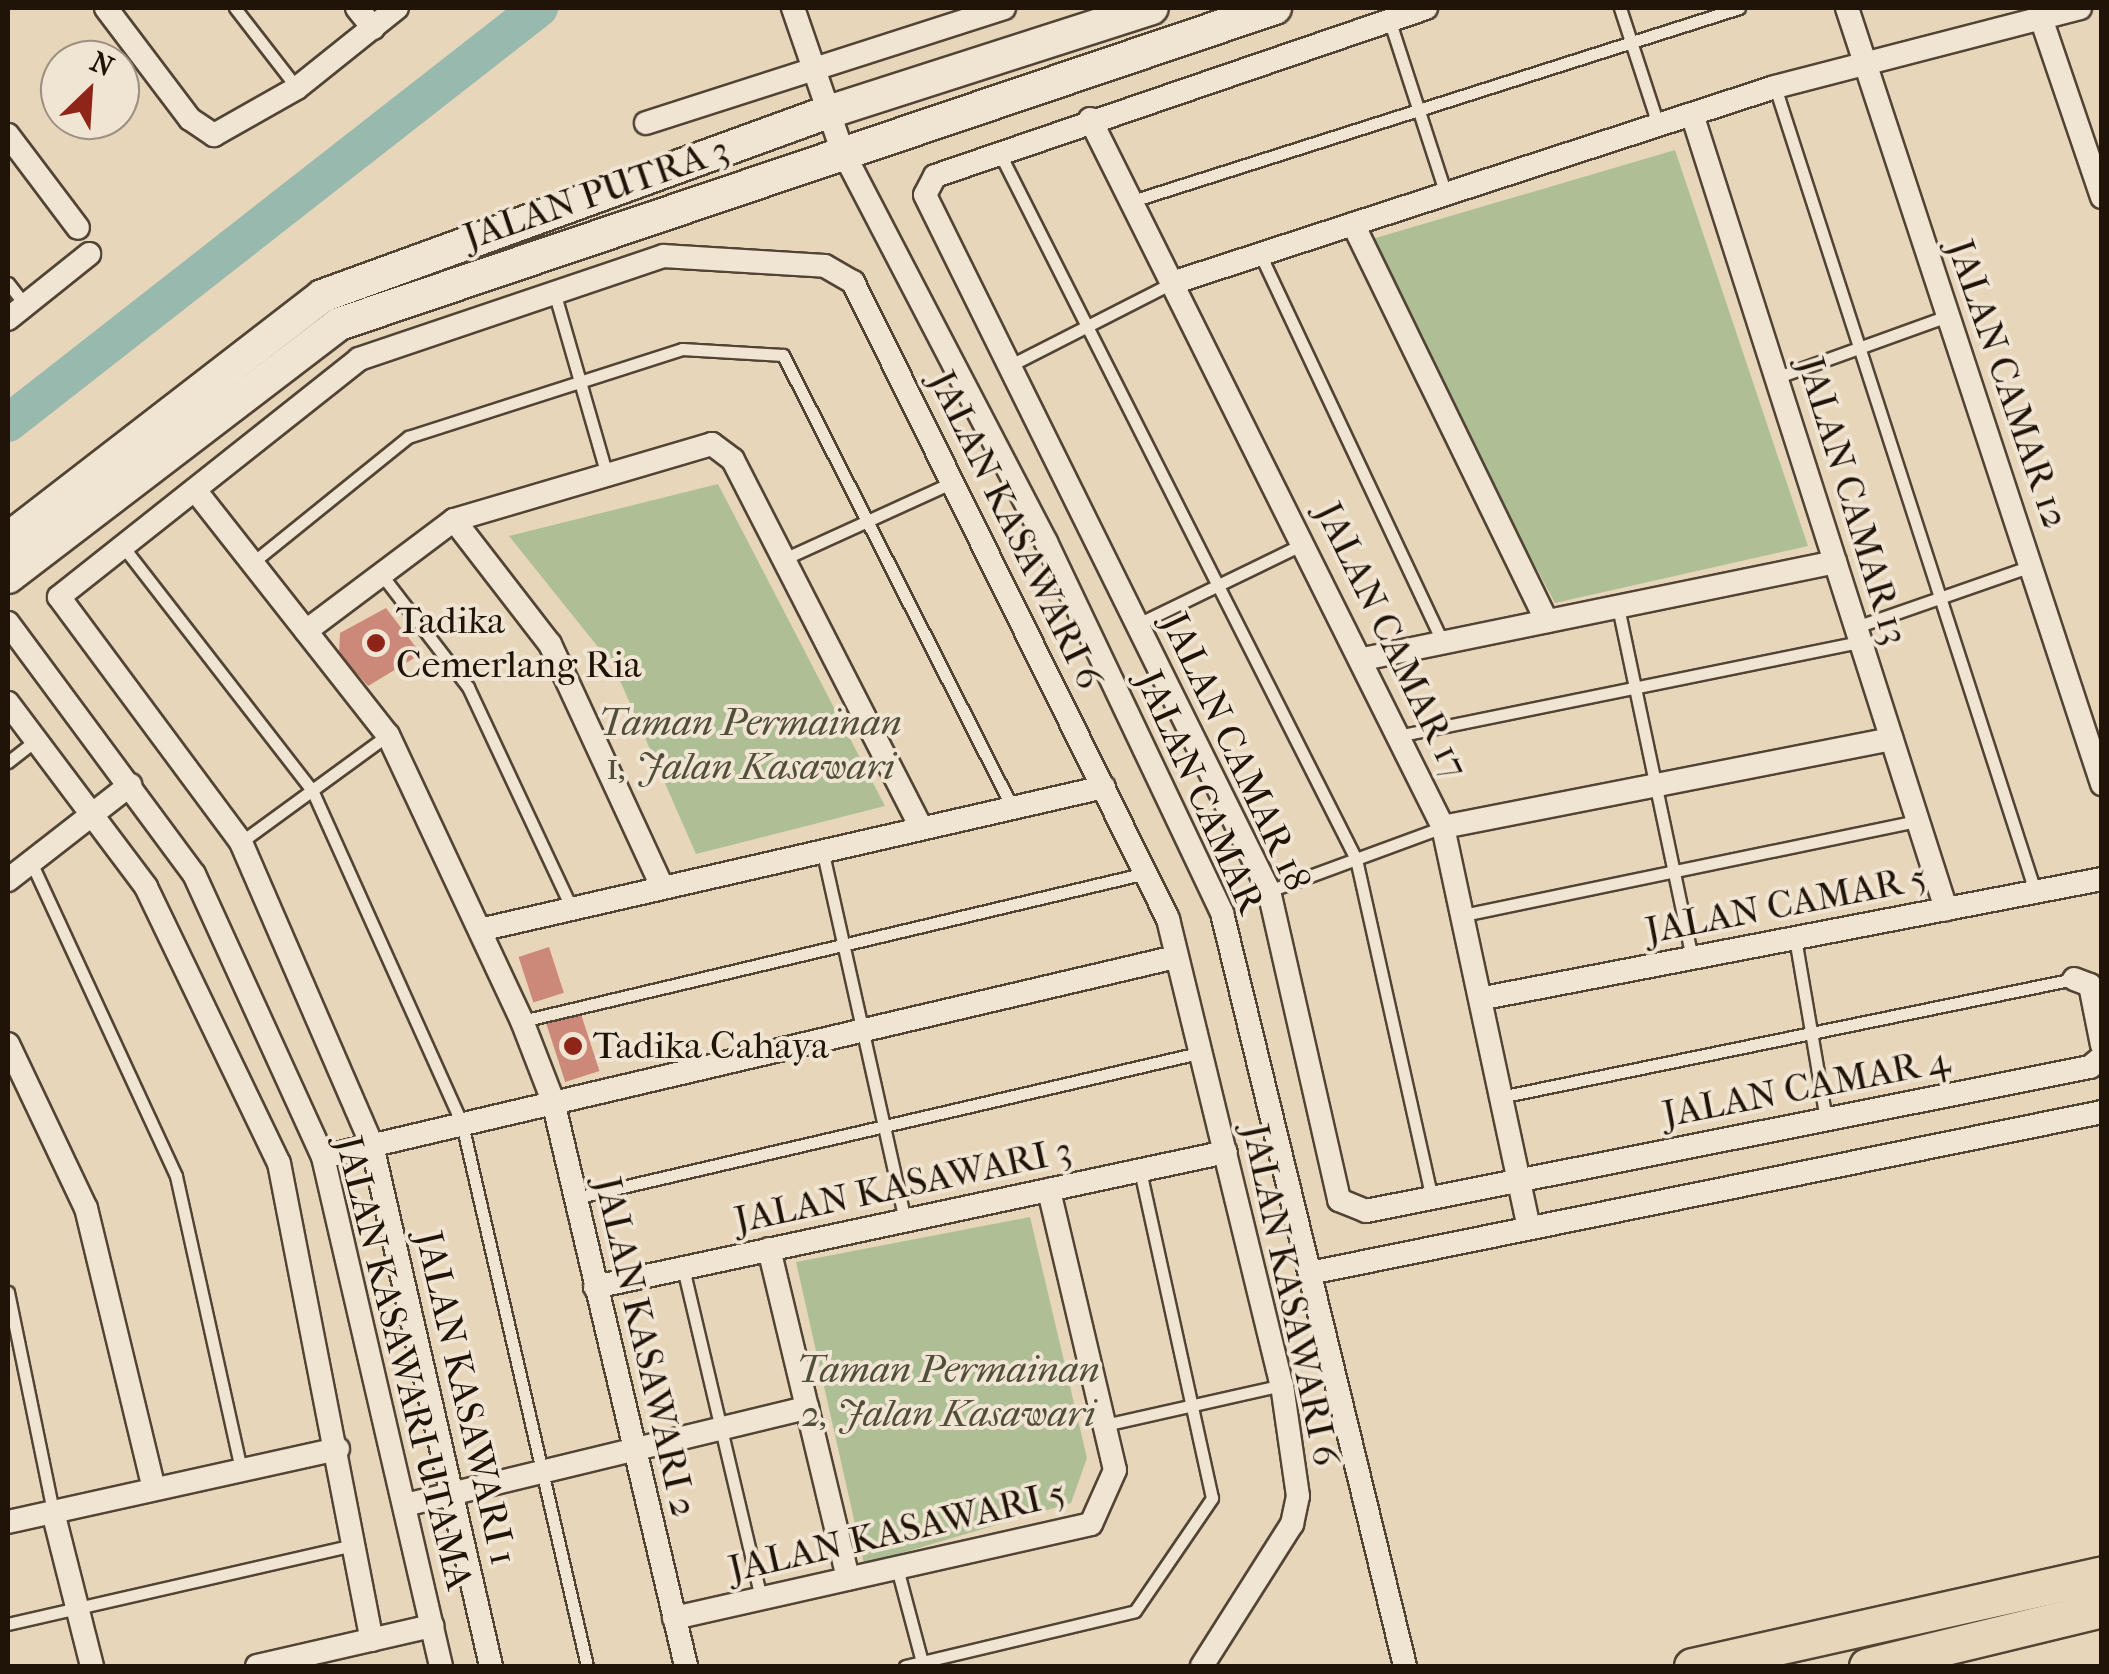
<!DOCTYPE html>
<html>
<head>
<meta charset="utf-8">
<style>
	body { margin:0 }
	#map { position:relative; width:2109px; height:1674px; overflow:hidden; background:#e8d6bb; font-family:"IM FELL French Canon",serif }
	div>[style] { position:absolute }
	[style*='--x'] { left:calc(var(--x)*1px); top:calc(var(--y)*1px); width:calc(var(--w)*1px); rotate:calc(var(--a)*1deg) }
	.green>* { inset:0; background:#afbf95 }
	.river>* { height:38px; margin:-19px; padding:0 19px; transform-origin:19px; border-radius:19px; background:#98b9ad }
	.building>* { inset:0; background:#cc8879; transform-origin:0 0 }
	.roads { filter:drop-shadow(2px 0 #524435) drop-shadow(-2px 0 #524435) drop-shadow(0 2px #524435) drop-shadow(0 -2px #524435) }
	.lane>* { height:11px; margin:-5.5px; padding:0 5.5px; transform-origin:5.5px; border-radius:5.5px; background:#f0e4d3 }
	.street>* { height:22px; margin:-11px; padding:0 11px; transform-origin:11px; border-radius:11px; background:#f0e4d3 }
	.secondary>* { height:32px; margin:-16px; padding:0 16px; transform-origin:16px; border-radius:16px; background:#f0e4d3 }
	.primary>* { height:35px; margin:-17.5px; padding:0 17.5px; transform-origin:17.5px; border-radius:17.5px; background:#e8d6bb }
	.dots>* { width:28px; height:28px; translate:-50% -50%; box-sizing:border-box; border:5px solid #f0e4d3; border-radius:50% }
	span { translate:-50% -50%; white-space:nowrap; text-align:center; line-height:1.15; -webkit-text-stroke:8px #f0e4d3; paint-order:stroke }
	.street-label { font-size:38px; color:#201308 }
	.poi-label { font-size:38px; color:#201308 }
	.left { translate:0 -50%; text-align:left }
	.park-label { font-size:38px; color:#524f39; font-style:italic }
	.frame { position:absolute; inset:0; border:10px solid #201308; pointer-events:none }
	.north { position:absolute; left:40px; top:40px; width:100px; height:100px; box-sizing:border-box; background:#f0e4d3; border:2px solid #9d9082; border-radius:50%; rotate:25deg; font-size:28px; font-weight:700; line-height:40px; text-align:center; color:#201308 }
	.north::after { content:''; display:block; margin:auto; width:35px; height:45px; background:#8f2418; clip-path:polygon(50% 0,100% 100%,50% 72%,0 100%) }
</style>
</head>
<body>
<div id="map">
	<div class="green">
		<i style="clip-path:polygon(1675px 150px,1808px 546px,1555px 603px,1362px 242px)"></i>
		<i style="clip-path:polygon(718px 484px,885px 806px,696px 854px,614px 667px,509px 536px)"></i>
		<i style="clip-path:polygon(1030px 1217px,1087px 1458px,1071px 1503px,864px 1564px,796px 1262px)"></i>
	</div>
	<div class="river">
		<i style="--x:8;--y:423;--w:674;--a:-38.01"></i>
	</div>
	<div class="building">
		<i style="clip-path:polygon(386px 608px,421px 654px,368px 686px,339px 654px,340px 633px)"></i>
		<i style="left:549px;top:947px;width:48px;height:32px;rotate:72deg"></i>
		<i style="left:580px;top:1011px;width:63px;height:36px;rotate:72deg"></i>
	</div>
	<div class="roads">
		<div class="lane">
			<i style="--x:235;--y:8;--w:101;--a:52.2"></i>
			<i style="--x:1620;--y:8;--w:122;--a:71.9"></i>
			<i style="--x:1389;--y:19;--w:184;--a:72"></i>
			<i style="--x:1775;--y:87;--w:845;--a:72.08"></i>
			<i style="--x:999;--y:152;--w:792;--a:63.21"></i>
			<i style="--x:1356;--y:859;--w:347;--a:77.4"></i>
			<i style="--x:1129;--y:202;--w:640;--a:-17.64"></i>
			<i style="--x:1260;--y:254;--w:430;--a:64.8"></i>
			<i style="--x:8;--y:283;--w:28;--a:52"></i>
			<i style="--x:555;--y:295;--w:180;--a:73.9"></i>
			<i style="--x:1009;--y:366;--w:183;--a:-27"></i>
			<i style="--x:1778;--y:377;--w:180;--a:-19.8"></i>
			<i style="--x:121;--y:544;--w:311;--a:52.2"></i>
			<i style="--x:312;--y:790;--w:366;--a:65.8"></i>
			<i style="--x:462;--y:1124;--w:556;--a:77.01"></i>
			<i style="--x:784;--y:559;--w:188;--a:-24.5"></i>
			<i style="--x:252;--y:563;--w:201;--a:-38.9"></i>
			<i style="--x:408;--y:437;--w:288;--a:-17.8"></i>
			<i style="--x:682;--y:349;--w:101;--a:3.4"></i>
			<i style="--x:783;--y:355;--w:507;--a:63.13"></i>
			<i style="--x:381;--y:574;--w:143;--a:52.4"></i>
			<i style="--x:468;--y:687;--w:243;--a:64.9"></i>
			<i style="--x:1618;--y:607;--w:359;--a:78.1"></i>
			<i style="--x:1138;--y:624;--w:186;--a:-25.9"></i>
			<i style="--x:1856;--y:627;--w:185;--a:-19.2"></i>
			<i style="--x:1402;--y:735;--w:468;--a:-11.5"></i>
			<i style="--x:8;--y:762;--w:36;--a:-38"></i>
			<i style="--x:241;--y:842;--w:182;--a:-36.1"></i>
			<i style="--x:822;--y:849;--w:381;--a:77.4"></i>
			<i style="--x:31;--y:862;--w:346;--a:65.2"></i>
			<i style="--x:176;--y:1176;--w:301;--a:77.5"></i>
			<i style="--x:1269;--y:891;--w:185;--a:-20.2"></i>
			<i style="--x:1468;--y:914;--w:460;--a:-11.7"></i>
			<i style="--x:1795;--y:938;--w:185;--a:80.3"></i>
			<i style="--x:522;--y:1021;--w:641;--a:-13.34"></i>
			<i style="--x:1505;--y:1096;--w:581;--a:-11.62"></i>
			<i style="--x:575;--y:1198;--w:645;--a:-13.09"></i>
			<i style="--x:683;--y:1268;--w:339;--a:76.7"></i>
			<i style="--x:8;--y:1292;--w:225;--a:78.4"></i>
			<i style="--x:1105;--y:1425;--w:181;--a:-12.7"></i>
			<i style="--x:897;--y:1568;--w:101;--a:75.1"></i>
			<i style="--x:8;--y:1624;--w:355;--a:-12.9"></i>
			<i style="--x:905;--y:1666;--w:236;--a:-13.4"></i>
			<i style="--x:1135;--y:1611;--w:137;--a:-55.7"></i>
			<i style="--x:1212;--y:1498;--w:336;--a:-102.4"></i>
		</div>
		<div class="street">
			<i style="--x:106;--y:8;--w:139;--a:52.9"></i>
			<i style="--x:190;--y:119;--w:29;--a:34"></i>
			<i style="--x:214;--y:135;--w:95;--a:-29.5"></i>
			<i style="--x:297;--y:88;--w:128;--a:-38.7"></i>
			<i style="--x:357;--y:8;--w:26;--a:51"></i>
			<i style="--x:793;--y:8;--w:150;--a:71"></i>
			<i style="--x:842;--y:150;--w:442;--a:62.5"></i>
			<i style="--x:1046;--y:542;--w:411;--a:64.6"></i>
			<i style="--x:1222;--y:913;--w:775;--a:76.34"></i>
			<i style="--x:1426;--y:8;--w:519;--a:161.11"></i>
			<i style="--x:935;--y:176;--w:21;--a:118"></i>
			<i style="--x:925;--y:195;--w:776;--a:63.7"></i>
			<i style="--x:1269;--y:891;--w:317;--a:77.2"></i>
			<i style="--x:1339;--y:1200;--w:29;--a:22"></i>
			<i style="--x:1366;--y:1211;--w:738;--a:-11.25"></i>
			<i style="--x:2090;--y:1067;--w:16;--a:-40"></i>
			<i style="--x:1847;--y:8;--w:817;--a:71.81"></i>
			<i style="--x:2042;--y:21;--w:186;--a:71.2"></i>
			<i style="--x:1692;--y:114;--w:835;--a:72.28"></i>
			<i style="--x:1090;--y:119;--w:791;--a:63.5"></i>
			<i style="--x:1443;--y:827;--w:409;--a:77.9"></i>
			<i style="--x:646;--y:123;--w:376;--a:-17.8"></i>
			<i style="--x:8;--y:135;--w:116;--a:53"></i>
			<i style="--x:1353;--y:224;--w:442;--a:64"></i>
			<i style="--x:1172;--y:283;--w:634;--a:-18.01"></i>
			<i style="--x:1775;--y:87;--w:315;--a:-14.5"></i>
			<i style="--x:8;--y:319;--w:104;--a:-38.7"></i>
			<i style="--x:195;--y:490;--w:312;--a:51.8"></i>
			<i style="--x:388;--y:735;--w:316;--a:64.9"></i>
			<i style="--x:522;--y:1021;--w:86;--a:68.8"></i>
			<i style="--x:553;--y:1101;--w:580;--a:76.75"></i>
			<i style="--x:454;--y:520;--w:157;--a:52.3"></i>
			<i style="--x:550;--y:644;--w:267;--a:65.2"></i>
			<i style="--x:8;--y:623;--w:312;--a:53.5"></i>
			<i style="--x:194;--y:874;--w:311;--a:65.5"></i>
			<i style="--x:323;--y:1157;--w:522;--a:76.95"></i>
			<i style="--x:306;--y:631;--w:185;--a:-36.9"></i>
			<i style="--x:454;--y:520;--w:269;--a:-16.4"></i>
			<i style="--x:712;--y:444;--w:26;--a:37"></i>
			<i style="--x:733;--y:460;--w:412;--a:62.9"></i>
			<i style="--x:1363;--y:659;--w:482;--a:-11.6"></i>
			<i style="--x:8;--y:703;--w:230;--a:53.1"></i>
			<i style="--x:146;--y:887;--w:306;--a:64.3"></i>
			<i style="--x:279;--y:1163;--w:486;--a:79"></i>
			<i style="--x:1443;--y:827;--w:457;--a:-11.1"></i>
			<i style="--x:8;--y:880;--w:155;--a:-37.9"></i>
			<i style="--x:484;--y:929;--w:636;--a:-12.9"></i>
			<i style="--x:2074;--y:979;--w:17;--a:21"></i>
			<i style="--x:2090;--y:985;--w:61;--a:78.7"></i>
			<i style="--x:1484;--y:998;--w:629;--a:-10.9"></i>
			<i style="--x:8;--y:1044;--w:182;--a:64.6"></i>
			<i style="--x:86;--y:1208;--w:289;--a:76.4"></i>
			<i style="--x:323;--y:1157;--w:876;--a:-13.2"></i>
			<i style="--x:769;--y:1249;--w:339;--a:76.5"></i>
			<i style="--x:1310;--y:1273;--w:808;--a:-11.49"></i>
			<i style="--x:595;--y:1287;--w:645;--a:-12.08"></i>
			<i style="--x:405;--y:1505;--w:414;--a:-13.6"></i>
			<i style="--x:53;--y:1512;--w:159;--a:75.8"></i>
			<i style="--x:8;--y:1522;--w:338;--a:-12.5"></i>
			<i style="--x:674;--y:1618;--w:427;--a:-12.7"></i>
			<i style="--x:1091;--y:1524;--w:59;--a:-66"></i>
			<i style="--x:1115;--y:1470;--w:288;--a:-103.3"></i>
			<i style="--x:257;--y:1666;--w:180;--a:-12.9"></i>
			<i style="--x:491;--y:1666;--w:534;--a:-102.87"></i>
			<i style="--x:372;--y:1145;--w:330;--a:-113.4"></i>
			<i style="--x:241;--y:842;--w:305;--a:-126.6"></i>
			<i style="--x:59;--y:597;--w:383;--a:-38.4"></i>
			<i style="--x:359;--y:359;--w:321;--a:-18.7"></i>
			<i style="--x:663;--y:256;--w:162;--a:3.5"></i>
			<i style="--x:825;--y:266;--w:32;--a:30"></i>
			<i style="--x:853;--y:282;--w:711;--a:63.69"></i>
			<i style="--x:1168;--y:919;--w:480;--a:76.3"></i>
			<i style="--x:1282;--y:1385;--w:112;--a:81.8"></i>
			<i style="--x:1298;--y:1496;--w:29;--a:102"></i>
			<i style="--x:1292;--y:1524;--w:168;--a:122.4"></i>
		</div>
		<div class="secondary">
			<i style="--x:8;--y:539;--w:397;--a:-37.7"></i>
			<i style="--x:322;--y:296;--w:538;--a:-19.98"></i>
			<i style="--x:828;--y:112;--w:340;--a:-17.8"></i>
			<i style="--x:8;--y:577;--w:417;--a:-37.4"></i>
			<i style="--x:339;--y:324;--w:988;--a:-18.66"></i>
		</div>
		<div class="primary">
			<i style="--x:1692;--y:1666;--w:420;--a:-12.6"></i>
			<i style="--x:1867;--y:1666;--w:242;--a:-13.6"></i>
		</div>
	</div>
	<div class="dots">
		<i style="left:376px;top:643px;background:#8f2418"></i>
		<i style="left:573px;top:1046px;background:#8f2418"></i>
	</div>
	<div class="street-label">
		<span style="left:596px;top:193px;rotate:-19deg">JALAN PUTRA 3</span>
		<span style="left:2008px;top:384px;rotate:71deg">JALAN CAMAR 12</span>
		<span style="left:1853px;top:501px;rotate:73deg">JALAN CAMAR 13</span>
		<span style="left:1016px;top:530px;rotate:64deg">JALAN KASAWARI 6</span>
		<span style="left:1392px;top:640px;rotate:64deg">JALAN CAMAR 17</span>
		<span style="left:1236px;top:752px;rotate:65deg">JALAN CAMAR 18</span>
		<span style="left:1200px;top:792px;rotate:66deg">JALAN CAMAR</span>
		<span style="left:1786px;top:904px;rotate:-11deg">JALAN CAMAR 5</span>
		<span style="left:1806px;top:1087px;rotate:-11deg">JALAN CAMAR 4</span>
		<span style="left:903px;top:1185px;rotate:-12deg">JALAN KASAWARI 3</span>
		<span style="left:1291px;top:1295px;rotate:78deg">JALAN KASAWARI 6</span>
		<span style="left:646px;top:1347px;rotate:77deg">JALAN KASAWARI 2</span>
		<span style="left:404px;top:1363px;rotate:76deg">JALAN KASAWARI UTAMA</span>
		<span style="left:466px;top:1398px;rotate:77deg">JALAN KASAWARI 1</span>
		<span style="left:897px;top:1531px;rotate:-13deg">JALAN KASAWARI 5</span>
	</div>
	<div class="poi-label">
		<span class="left" style="left:396px;top:643px">Tadika<br>Cemerlang Ria</span>
		<span class="left" style="left:593px;top:1046px">Tadika Cahaya</span>
	</div>
	<div class="park-label">
		<span style="left:750px;top:745px">Taman Permainan<br>1, Jalan Kasawari</span>
		<span style="left:948px;top:1392px">Taman Permainan<br>2, Jalan Kasawari</span>
	</div>
	<div class="frame"></div>
	<div class="north">N</div>
</div>
</body>
</html>
